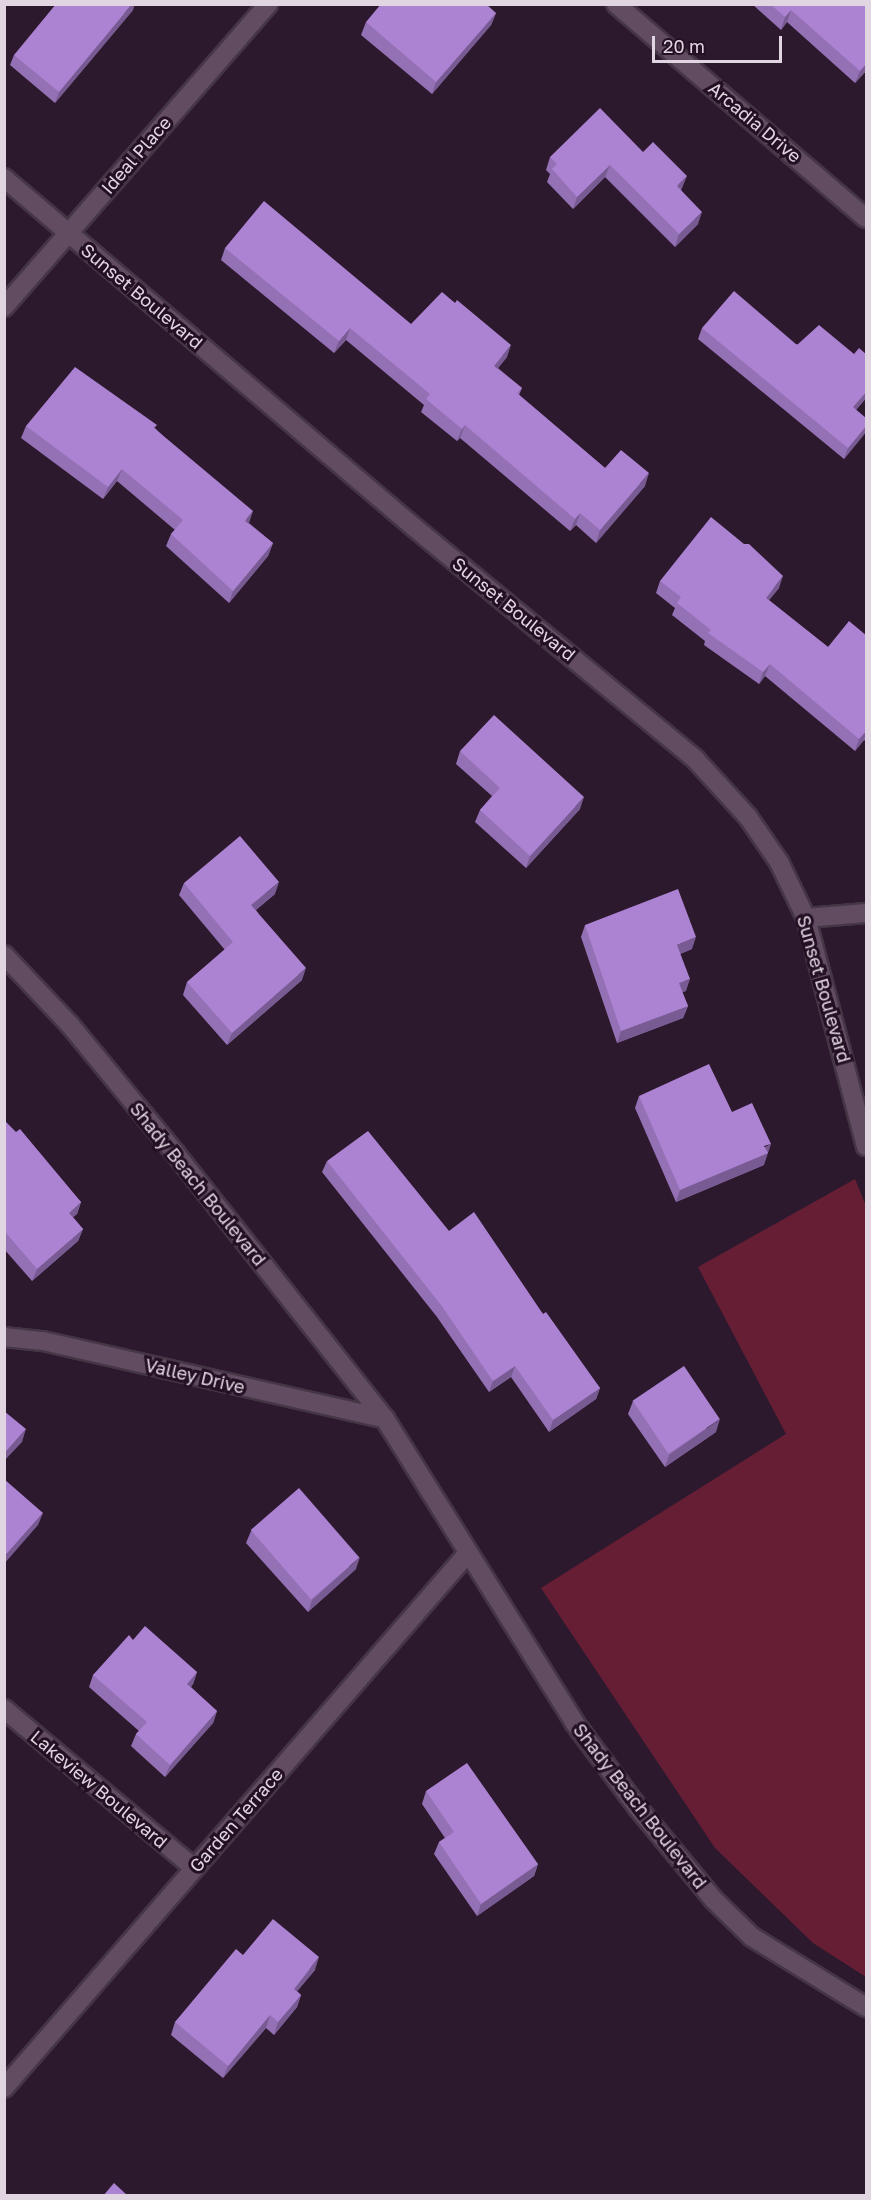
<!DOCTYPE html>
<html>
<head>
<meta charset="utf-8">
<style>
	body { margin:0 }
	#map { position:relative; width:871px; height:2200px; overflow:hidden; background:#2d192d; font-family:"Golos Text",sans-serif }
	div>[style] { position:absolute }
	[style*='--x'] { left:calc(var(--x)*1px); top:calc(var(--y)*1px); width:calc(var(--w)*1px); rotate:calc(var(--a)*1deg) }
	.green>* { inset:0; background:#661e35 }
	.roads { filter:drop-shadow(2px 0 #453646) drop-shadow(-2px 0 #453646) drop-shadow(0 2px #453646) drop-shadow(0 -2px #453646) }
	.minor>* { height:18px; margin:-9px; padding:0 9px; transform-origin:9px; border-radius:9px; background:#624c62 }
	.wall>* { inset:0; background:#9470b5 }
	.shaded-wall>* { inset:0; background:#785b93 }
	.building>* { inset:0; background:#ac82d2; transform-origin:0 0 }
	span { translate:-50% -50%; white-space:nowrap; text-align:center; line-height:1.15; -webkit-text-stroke:6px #231023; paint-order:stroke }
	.street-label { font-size:18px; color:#e2d5e2 }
	.frame { position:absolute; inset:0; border:6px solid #e2d5e2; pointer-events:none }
	.scale { position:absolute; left:652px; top:36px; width:130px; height:27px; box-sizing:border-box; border:3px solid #e2d5e2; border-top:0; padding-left:8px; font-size:18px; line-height:21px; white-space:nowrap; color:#e2d5e2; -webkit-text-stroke:4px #231023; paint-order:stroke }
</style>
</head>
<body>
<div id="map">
	<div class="green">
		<i style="clip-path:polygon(855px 1179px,866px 1206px,866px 1977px,813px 1943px,715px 1848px,541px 1588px,786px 1434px,698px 1267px)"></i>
	</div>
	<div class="roads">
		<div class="minor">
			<i style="--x:616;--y:4;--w:329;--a:40.6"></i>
			<i style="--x:4;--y:178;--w:540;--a:40.42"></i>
			<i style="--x:415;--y:528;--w:364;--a:39.5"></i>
			<i style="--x:696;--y:760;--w:77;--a:47.6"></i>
			<i style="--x:748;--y:817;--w:55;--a:55.4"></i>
			<i style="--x:779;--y:862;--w:62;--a:64.3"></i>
			<i style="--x:806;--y:918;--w:236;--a:75.3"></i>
			<i style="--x:4;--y:307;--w:402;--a:-48.9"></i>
			<i style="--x:806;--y:918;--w:60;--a:-4.8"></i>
			<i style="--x:4;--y:955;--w:96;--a:46.7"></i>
			<i style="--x:70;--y:1025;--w:166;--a:50.6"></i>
			<i style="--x:175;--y:1153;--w:339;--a:51.7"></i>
			<i style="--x:385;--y:1419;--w:357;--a:58"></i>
			<i style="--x:574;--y:1722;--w:107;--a:53.3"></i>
			<i style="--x:638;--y:1808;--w:118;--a:50.5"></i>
			<i style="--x:713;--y:1899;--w:54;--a:44.3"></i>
			<i style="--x:752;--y:1937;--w:134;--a:31.6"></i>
			<i style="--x:4;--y:1337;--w:39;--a:6"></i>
			<i style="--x:43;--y:1341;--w:351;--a:12.8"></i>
			<i style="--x:4;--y:1709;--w:248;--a:39.9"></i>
			<i style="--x:4;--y:2088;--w:708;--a:-49.07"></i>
		</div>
	</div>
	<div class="wall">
		<i style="clip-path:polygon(752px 4px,863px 4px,867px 8px,867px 70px,855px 83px,787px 22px,781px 30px)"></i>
		<i style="clip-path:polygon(133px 10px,55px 103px,10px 65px,14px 55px)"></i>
		<i style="clip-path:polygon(496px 13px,491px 25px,432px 94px,361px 35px,366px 22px)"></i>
		<i style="clip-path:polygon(643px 152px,682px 188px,681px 190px,698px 224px,675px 247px,605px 177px,573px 209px,547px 182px,550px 174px,546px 170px,550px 157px)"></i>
		<i style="clip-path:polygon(225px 248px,411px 324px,507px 357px,498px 368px,522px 388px,519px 395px,605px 468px,645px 486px,596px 543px,576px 525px,570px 531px,460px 438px,457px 441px,421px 412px,424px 405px,346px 340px,334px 353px,221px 260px)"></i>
		<i style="clip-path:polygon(702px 328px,854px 354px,867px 355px,867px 397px,856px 410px,867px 419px,867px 429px,866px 432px,844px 459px,698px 339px)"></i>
		<i style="clip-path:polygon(26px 426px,155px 428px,249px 523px,273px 543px,268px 556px,229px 603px,166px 546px,171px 534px,175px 530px,117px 481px,103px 499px,21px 438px)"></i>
		<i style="clip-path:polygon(660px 581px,779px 588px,769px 600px,828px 647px,867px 636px,867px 742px,864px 740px,855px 751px,765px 676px,759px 684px,704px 645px,705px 641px,672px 615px,675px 608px,656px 593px)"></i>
		<i style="clip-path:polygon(460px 751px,580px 809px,526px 868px,475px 822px,480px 810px,492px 796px,456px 764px)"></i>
		<i style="clip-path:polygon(184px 883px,275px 894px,256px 910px,302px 980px,227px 1045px,183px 995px,187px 982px,225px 950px,179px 895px)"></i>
		<i style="clip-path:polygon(585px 925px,692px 949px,680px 954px,686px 991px,682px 992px,688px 1006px,683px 1018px,617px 1043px,581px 937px)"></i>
		<i style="clip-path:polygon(639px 1096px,732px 1112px,764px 1165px,676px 1202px,635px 1108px)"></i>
		<i style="clip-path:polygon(4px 1120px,81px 1202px,77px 1214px,73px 1217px,83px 1229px,78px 1241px,32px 1281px,4px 1249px)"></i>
		<i style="clip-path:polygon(327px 1161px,449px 1231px,543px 1314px,600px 1388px,596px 1399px,549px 1432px,511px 1377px,489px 1392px,437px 1317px,322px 1172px)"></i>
		<i style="clip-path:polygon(633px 1401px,716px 1432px,665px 1467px,628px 1414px)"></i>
		<i style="clip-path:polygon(251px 1531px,356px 1569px,308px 1612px,246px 1543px)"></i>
		<i style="clip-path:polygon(133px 1640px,197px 1672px,193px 1684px,191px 1687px,217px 1711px,213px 1723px,165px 1777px,131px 1746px,136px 1734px,139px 1731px,89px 1687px,93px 1675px)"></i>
		<i style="clip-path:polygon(426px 1791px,538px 1864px,534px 1876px,477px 1916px,434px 1854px,439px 1842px,445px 1838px,422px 1804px)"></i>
		<i style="clip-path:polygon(243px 1955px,315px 1970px,297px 1991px,301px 1995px,297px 2007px,274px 2035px,266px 2028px,223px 2078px,171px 2035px,175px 2022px)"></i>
	</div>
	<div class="shaded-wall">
		<i style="clip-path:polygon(132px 4px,135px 4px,133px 10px,55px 103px,59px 92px)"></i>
		<i style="clip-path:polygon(791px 10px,787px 22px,781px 30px,785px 17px)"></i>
		<i style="clip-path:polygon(496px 13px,491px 25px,432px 94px,436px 82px)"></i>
		<i style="clip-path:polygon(867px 63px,867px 70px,855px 83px,860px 71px)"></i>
		<i style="clip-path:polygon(610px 165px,605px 177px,573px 209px,577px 197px)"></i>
		<i style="clip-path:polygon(687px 176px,682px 188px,672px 198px,677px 186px)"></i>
		<i style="clip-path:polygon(702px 212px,698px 224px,675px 247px,679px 234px)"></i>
		<i style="clip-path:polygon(350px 328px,346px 340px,334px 353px,339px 341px)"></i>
		<i style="clip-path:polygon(511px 345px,507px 357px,490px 378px,494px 366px)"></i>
		<i style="clip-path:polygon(867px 391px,867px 397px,849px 418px,853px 407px)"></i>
		<i style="clip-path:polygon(465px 425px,460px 438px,457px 441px,462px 429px)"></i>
		<i style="clip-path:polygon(867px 425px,866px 432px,844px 459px,848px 448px)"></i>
		<i style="clip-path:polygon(122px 469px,117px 481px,103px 499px,108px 487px)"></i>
		<i style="clip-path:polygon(649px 473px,645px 486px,596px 543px,600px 530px)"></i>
		<i style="clip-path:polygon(253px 511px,249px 523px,241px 533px,245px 521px)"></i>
		<i style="clip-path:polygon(580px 513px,576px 525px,570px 531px,575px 519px)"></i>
		<i style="clip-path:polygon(273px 543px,268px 556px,229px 603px,233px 591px)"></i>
		<i style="clip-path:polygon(783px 576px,779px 588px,761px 610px,766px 598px)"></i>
		<i style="clip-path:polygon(770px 664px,765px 676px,759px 684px,763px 672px)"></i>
		<i style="clip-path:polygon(867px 730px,864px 740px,855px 751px,859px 739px)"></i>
		<i style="clip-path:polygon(584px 797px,580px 809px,526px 868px,530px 856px)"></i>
		<i style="clip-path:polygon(279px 882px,275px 894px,247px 917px,251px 905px)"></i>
		<i style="clip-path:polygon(696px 937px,692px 949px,673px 957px,677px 945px)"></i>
		<i style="clip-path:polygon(306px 968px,302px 980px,227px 1045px,232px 1033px)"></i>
		<i style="clip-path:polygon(690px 979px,686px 991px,674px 995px,679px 983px)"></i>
		<i style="clip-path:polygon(688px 1006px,683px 1018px,617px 1043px,621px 1031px)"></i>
		<i style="clip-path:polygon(771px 1144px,764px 1165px,676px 1202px,680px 1190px)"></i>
		<i style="clip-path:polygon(81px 1202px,77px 1214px,64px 1225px,69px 1213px)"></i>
		<i style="clip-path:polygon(83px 1229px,78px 1241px,32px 1281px,37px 1269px)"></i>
		<i style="clip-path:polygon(515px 1366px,511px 1377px,489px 1392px,493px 1381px)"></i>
		<i style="clip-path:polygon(600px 1388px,596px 1399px,549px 1432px,553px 1420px)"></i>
		<i style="clip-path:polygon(720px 1419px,716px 1432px,665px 1467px,669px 1455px)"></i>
		<i style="clip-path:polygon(26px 1429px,22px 1442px,4px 1461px,4px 1454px)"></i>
		<i style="clip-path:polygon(43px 1513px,38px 1525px,4px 1564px,4px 1557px)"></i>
		<i style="clip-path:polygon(360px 1557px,356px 1569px,308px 1612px,312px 1600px)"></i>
		<i style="clip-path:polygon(197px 1672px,193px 1684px,182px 1696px,187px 1684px)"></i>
		<i style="clip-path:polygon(217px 1711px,213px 1723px,165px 1777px,170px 1765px)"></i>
		<i style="clip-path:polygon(538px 1864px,534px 1876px,477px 1916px,481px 1904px)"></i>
		<i style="clip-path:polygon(319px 1957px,315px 1970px,289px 2001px,294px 1989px)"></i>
		<i style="clip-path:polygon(301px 1995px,297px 2007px,274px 2035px,278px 2022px)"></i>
		<i style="clip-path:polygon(270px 2015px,266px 2028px,223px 2078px,228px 2066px)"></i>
	</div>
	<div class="building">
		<i style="clip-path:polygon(56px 4px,132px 4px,59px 92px,14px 55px)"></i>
		<i style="clip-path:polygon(381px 4px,486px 4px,496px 13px,436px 82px,366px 22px)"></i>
		<i style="clip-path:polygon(770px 4px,863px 4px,867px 8px,867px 63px,860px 71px,791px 10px,785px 17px)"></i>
		<i style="clip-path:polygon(600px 108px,643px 152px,653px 142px,687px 176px,677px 186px,702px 212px,679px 234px,610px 165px,577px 197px,552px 169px,557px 164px,550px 157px)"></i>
		<i style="clip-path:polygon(264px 201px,411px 324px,442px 292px,455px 303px,457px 300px,511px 345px,494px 366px,522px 388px,517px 393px,605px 468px,621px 450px,649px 473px,600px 530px,580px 513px,575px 519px,465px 425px,462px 429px,426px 399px,430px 394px,350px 328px,339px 341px,225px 248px)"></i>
		<i style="clip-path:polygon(734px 291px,797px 345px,819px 325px,854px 354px,859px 348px,867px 355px,867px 391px,853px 407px,867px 419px,867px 425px,848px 448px,702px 328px)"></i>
		<i style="clip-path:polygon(75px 367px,157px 425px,154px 428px,253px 511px,245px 521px,273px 543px,233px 591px,171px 534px,183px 520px,122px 469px,108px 487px,26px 426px)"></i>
		<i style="clip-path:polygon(711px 517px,744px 544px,749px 544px,783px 576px,766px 598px,828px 647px,849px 621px,867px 636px,867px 730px,859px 739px,770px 664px,763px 672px,708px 633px,711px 630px,677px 603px,681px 597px,660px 581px)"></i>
		<i style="clip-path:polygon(494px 715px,584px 797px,530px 856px,480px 810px,500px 788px,460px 751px)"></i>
		<i style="clip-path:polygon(240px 836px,279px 882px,251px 905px,306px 968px,232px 1033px,187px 982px,233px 942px,184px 883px)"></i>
		<i style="clip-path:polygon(678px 889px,696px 937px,677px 945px,690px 979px,679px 983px,688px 1006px,621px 1031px,585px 925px)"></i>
		<i style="clip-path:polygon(709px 1064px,732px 1112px,752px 1103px,771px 1144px,764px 1146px,768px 1153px,680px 1190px,639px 1096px)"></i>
		<i style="clip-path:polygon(4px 1120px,16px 1132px,20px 1129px,81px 1202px,69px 1213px,83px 1229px,37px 1269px,6px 1233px,4px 1235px)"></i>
		<i style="clip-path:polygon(368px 1131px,449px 1231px,474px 1212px,543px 1314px,546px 1312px,600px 1388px,553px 1420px,515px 1366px,493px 1381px,441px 1305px,327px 1161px)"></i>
		<i style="left:684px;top:1366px;width:64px;height:62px;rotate:56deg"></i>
		<i style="clip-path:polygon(4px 1411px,26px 1429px,4px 1454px)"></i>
		<i style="clip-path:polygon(4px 1479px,43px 1513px,4px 1557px)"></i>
		<i style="left:299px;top:1488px;width:92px;height:64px;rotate:49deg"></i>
		<i style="clip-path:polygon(145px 1626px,197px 1672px,187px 1684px,217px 1711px,170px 1765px,136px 1734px,147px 1722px,93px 1675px,129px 1635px,133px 1640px)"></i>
		<i style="clip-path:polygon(467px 1763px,538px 1864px,481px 1904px,439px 1842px,454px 1832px,426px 1791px)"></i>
		<i style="clip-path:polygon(273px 1919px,319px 1957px,294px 1989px,301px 1995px,278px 2022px,270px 2015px,228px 2066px,175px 2022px,236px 1949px,243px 1955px)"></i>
		<i style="clip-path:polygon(114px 2183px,128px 2196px,103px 2196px)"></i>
	</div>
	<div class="street-label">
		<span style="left:755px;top:122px;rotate:40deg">Arcadia Drive</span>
		<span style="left:136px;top:155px;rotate:-49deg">Ideal Place</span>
		<span style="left:142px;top:296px;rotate:40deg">Sunset Boulevard</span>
		<span style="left:514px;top:609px;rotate:39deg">Sunset Boulevard</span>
		<span style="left:824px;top:989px;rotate:74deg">Sunset Boulevard</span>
		<span style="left:198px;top:1184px;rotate:51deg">Shady Beach Boulevard</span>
		<span style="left:195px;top:1376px;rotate:13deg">Valley Drive</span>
		<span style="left:99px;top:1789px;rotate:40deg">Lakeview Boulevard</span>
		<span style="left:640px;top:1806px;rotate:52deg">Shady Beach Boulevard</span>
		<span style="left:236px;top:1820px;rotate:-49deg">Garden Terrace</span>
	</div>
	<div class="frame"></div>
	<div class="scale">20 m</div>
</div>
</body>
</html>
